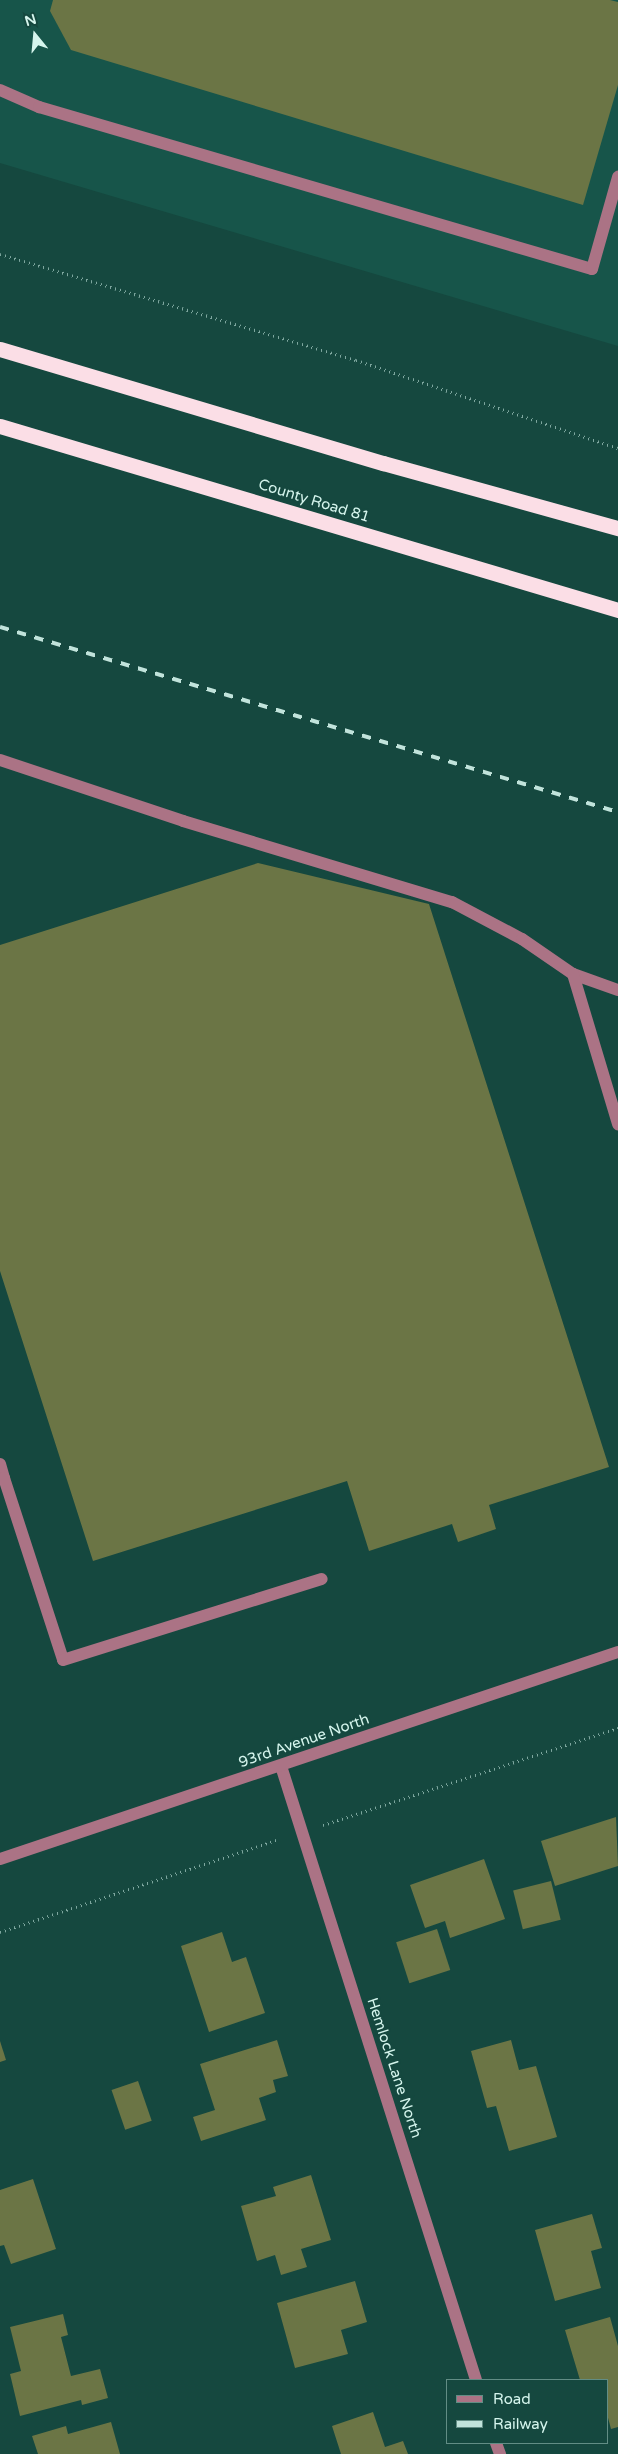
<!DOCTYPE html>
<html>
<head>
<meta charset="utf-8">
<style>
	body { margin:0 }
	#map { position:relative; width:618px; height:2454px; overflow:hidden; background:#15483f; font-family:"Varela Round",sans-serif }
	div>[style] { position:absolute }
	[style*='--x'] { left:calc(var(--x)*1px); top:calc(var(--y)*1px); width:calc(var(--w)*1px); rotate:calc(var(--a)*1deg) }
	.built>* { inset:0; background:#17554a }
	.building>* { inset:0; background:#6b7545; transform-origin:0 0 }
	.path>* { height:3px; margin-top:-1.5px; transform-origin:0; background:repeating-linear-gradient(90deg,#7ea79f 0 1px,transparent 0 5px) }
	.minor>* { height:12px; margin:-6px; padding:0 6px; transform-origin:6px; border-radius:6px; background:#ab7385 }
	.highway>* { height:15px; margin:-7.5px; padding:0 7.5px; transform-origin:7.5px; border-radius:7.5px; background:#fbdee6 }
	.rail>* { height:4px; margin-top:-2px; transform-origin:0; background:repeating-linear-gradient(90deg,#c1e3db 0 9px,transparent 0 18px) }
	span { translate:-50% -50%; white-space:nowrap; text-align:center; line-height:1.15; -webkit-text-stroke:4.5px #15483f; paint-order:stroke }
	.street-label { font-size:15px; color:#d5f5ed }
	.legend { position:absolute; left:446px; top:2379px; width:162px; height:65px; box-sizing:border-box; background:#15483f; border:1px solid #628d85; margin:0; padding:6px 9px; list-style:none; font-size:15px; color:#d5f5ed }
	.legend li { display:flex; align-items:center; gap:10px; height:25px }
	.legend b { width:25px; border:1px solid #628d85 }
	.north { position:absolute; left:10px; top:10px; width:50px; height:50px; -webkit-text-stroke:4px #15483f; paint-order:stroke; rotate:343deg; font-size:14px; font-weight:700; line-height:20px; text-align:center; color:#d5f5ed }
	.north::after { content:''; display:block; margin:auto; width:18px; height:22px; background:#d5f5ed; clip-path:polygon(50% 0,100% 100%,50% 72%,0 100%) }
</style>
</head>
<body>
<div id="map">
	<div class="built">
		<i style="clip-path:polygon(0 0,618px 0,618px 346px,0 163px)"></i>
	</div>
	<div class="building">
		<i style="clip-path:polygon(53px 0,610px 0,618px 2px,618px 85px,583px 205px,71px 50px,50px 11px)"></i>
		<i style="clip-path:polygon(258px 863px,429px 904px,609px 1467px,489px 1505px,496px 1529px,458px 1542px,452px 1524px,369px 1551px,347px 1481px,93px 1561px,0 1271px,0 945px)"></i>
		<i style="clip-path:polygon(616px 1817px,618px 1866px,555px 1886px,541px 1841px)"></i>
		<i style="clip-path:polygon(484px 1859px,505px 1919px,450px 1938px,445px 1921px,425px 1928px,410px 1885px)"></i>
		<i style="left:551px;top:1881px;width:40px;height:39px;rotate:76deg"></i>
		<i style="left:437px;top:1929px;width:43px;height:43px;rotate:72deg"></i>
		<i style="clip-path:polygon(222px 1932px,232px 1962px,246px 1957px,265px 2013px,209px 2032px,181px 1946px)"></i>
		<i style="clip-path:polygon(277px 2040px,288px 2076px,273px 2080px,276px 2092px,259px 2098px,266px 2120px,201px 2141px,193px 2117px,215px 2110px,200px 2064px)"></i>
		<i style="clip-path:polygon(511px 2040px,519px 2070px,536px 2066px,557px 2137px,509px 2151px,496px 2106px,487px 2108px,471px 2051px)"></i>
		<i style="clip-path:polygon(0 2041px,6px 2060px,0 2062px)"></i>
		<i style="left:138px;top:2081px;width:42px;height:28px;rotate:71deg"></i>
		<i style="clip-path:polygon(311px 2175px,331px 2240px,301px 2249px,307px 2267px,281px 2275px,275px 2255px,257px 2261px,241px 2206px,276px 2196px,273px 2187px)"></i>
		<i style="clip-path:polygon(33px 2179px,56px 2249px,11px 2264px,4px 2245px,0 2246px,0 2190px)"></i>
		<i style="clip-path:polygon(592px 2214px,602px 2248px,591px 2251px,601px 2288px,555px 2301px,535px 2230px)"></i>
		<i style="clip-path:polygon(355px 2281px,367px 2322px,341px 2330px,348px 2354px,295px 2368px,277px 2303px)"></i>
		<i style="clip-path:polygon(63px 2314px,68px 2335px,61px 2337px,71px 2376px,100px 2369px,108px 2398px,82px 2405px,81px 2400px,20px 2416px,10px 2374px,21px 2371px,10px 2327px)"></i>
		<i style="clip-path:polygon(610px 2317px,618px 2346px,618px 2427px,611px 2429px,607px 2414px,607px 2380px,580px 2380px,565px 2330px)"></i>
		<i style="clip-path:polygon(373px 2412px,385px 2447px,403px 2441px,408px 2454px,341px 2454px,332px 2426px)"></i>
		<i style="clip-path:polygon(111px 2422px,120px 2454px,38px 2454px,32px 2436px,66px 2426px,68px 2434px)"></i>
	</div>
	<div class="path">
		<i style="--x:0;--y:254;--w:371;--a:16.6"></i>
		<i style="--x:356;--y:360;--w:276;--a:18.6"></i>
		<i style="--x:323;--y:1825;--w:311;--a:-18.2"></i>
		<i style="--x:0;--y:1932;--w:294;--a:-18.4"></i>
	</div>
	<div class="minor">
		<i style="--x:0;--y:90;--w:43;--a:23.6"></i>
		<i style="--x:39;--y:107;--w:576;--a:16.33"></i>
		<i style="--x:592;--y:269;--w:96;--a:-74.2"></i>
		<i style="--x:0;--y:760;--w:193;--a:18.4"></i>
		<i style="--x:183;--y:821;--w:281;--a:16.8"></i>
		<i style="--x:452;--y:902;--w:79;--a:27.9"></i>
		<i style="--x:522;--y:939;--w:62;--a:34.5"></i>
		<i style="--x:573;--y:974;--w:48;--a:19.6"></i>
		<i style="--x:573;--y:974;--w:157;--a:73.3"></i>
		<i style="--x:0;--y:1464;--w:15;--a:74"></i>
		<i style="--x:0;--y:1479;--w:4;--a:-14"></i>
		<i style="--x:4;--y:1478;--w:191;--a:72"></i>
		<i style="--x:63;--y:1660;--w:271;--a:-17.4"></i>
		<i style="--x:281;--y:1766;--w:644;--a:72.38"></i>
		<i style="--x:0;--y:1859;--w:652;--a:-18.52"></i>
		<i style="--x:496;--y:2443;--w:12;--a:70"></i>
	</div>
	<div class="highway">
		<i style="--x:0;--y:349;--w:400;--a:16.6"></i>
		<i style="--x:383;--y:463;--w:244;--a:15.5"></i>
		<i style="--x:0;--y:426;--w:645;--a:16.58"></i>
	</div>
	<div class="rail">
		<i style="--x:0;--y:627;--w:645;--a:16.67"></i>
	</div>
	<div class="street-label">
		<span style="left:314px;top:501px;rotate:17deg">County Road 81</span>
		<span style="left:304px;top:1741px;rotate:-19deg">93rd Avenue North</span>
		<span style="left:394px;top:2068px;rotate:72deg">Hemlock Lane North</span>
	</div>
	<ul class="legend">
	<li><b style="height:6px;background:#ab7385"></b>Road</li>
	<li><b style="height:6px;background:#c1e3db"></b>Railway</li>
	</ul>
	<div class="north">N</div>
</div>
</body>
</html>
